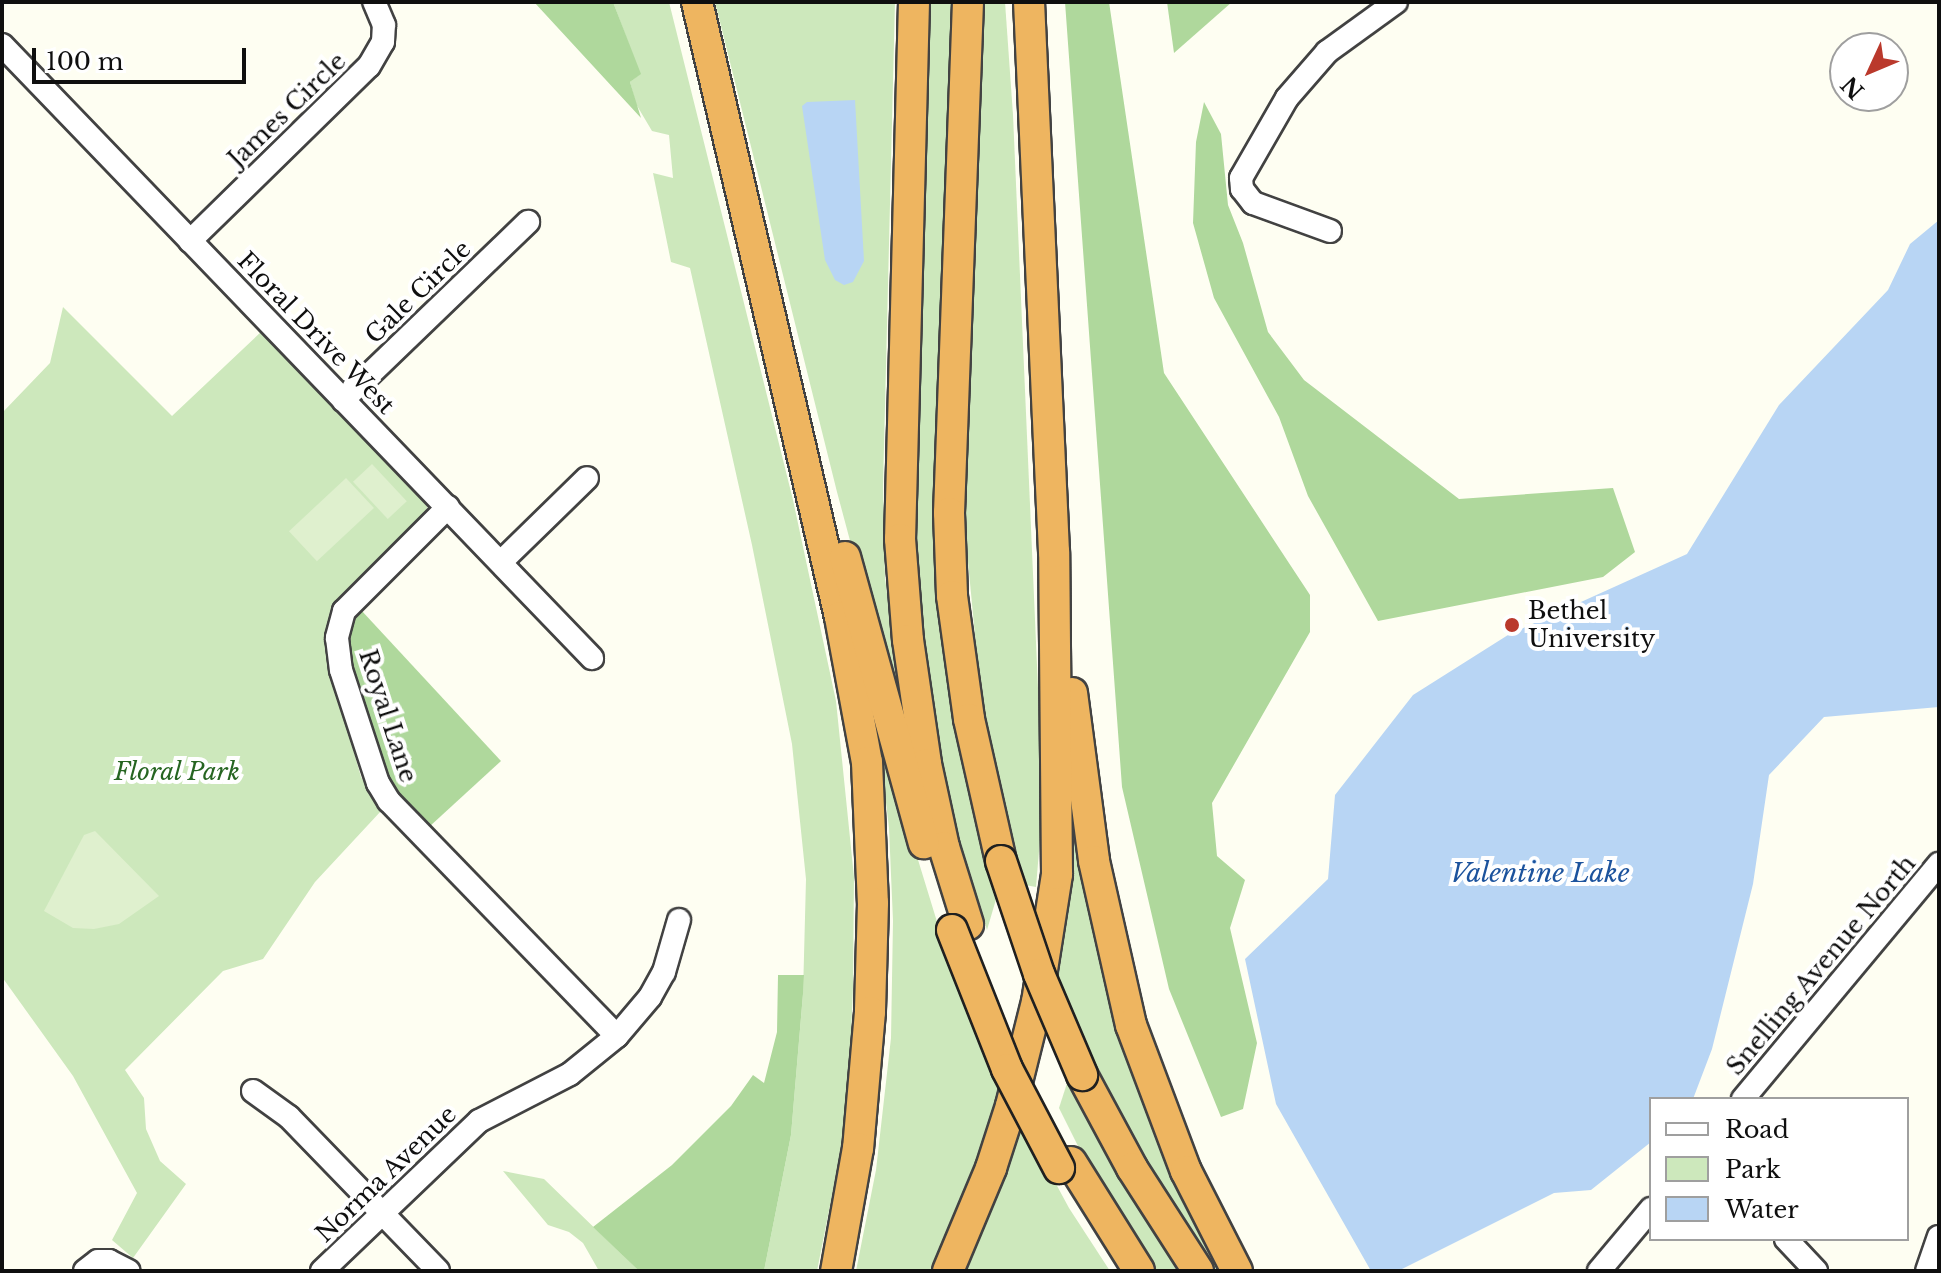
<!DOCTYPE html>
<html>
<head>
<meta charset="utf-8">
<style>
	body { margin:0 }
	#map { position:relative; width:1941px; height:1273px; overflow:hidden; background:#fefef2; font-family:"Libre Baskerville",serif }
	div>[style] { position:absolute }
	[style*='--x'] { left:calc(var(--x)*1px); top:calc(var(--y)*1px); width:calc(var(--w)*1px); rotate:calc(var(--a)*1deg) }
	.green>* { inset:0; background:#cde8bc }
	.forest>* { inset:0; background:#afd89c }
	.pitch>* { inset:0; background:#dff0ce; transform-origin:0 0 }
	.water>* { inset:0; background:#b8d5f4 }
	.roads { filter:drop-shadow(2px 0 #424242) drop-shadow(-2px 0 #424242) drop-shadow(0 2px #424242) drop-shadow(0 -2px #424242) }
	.minor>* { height:22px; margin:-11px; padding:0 11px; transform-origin:11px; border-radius:11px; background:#fff }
	.highway>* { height:30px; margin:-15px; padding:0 15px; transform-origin:15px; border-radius:15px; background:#eeb560 }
	.bridges { filter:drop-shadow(2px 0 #202020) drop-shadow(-2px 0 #202020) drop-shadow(0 2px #202020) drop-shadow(0 -2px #202020) }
	.highway-bridge>* { height:30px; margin:-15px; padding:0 15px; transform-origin:15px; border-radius:15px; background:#eeb560 }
	.dots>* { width:22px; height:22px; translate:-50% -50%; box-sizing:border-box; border:4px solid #fff; border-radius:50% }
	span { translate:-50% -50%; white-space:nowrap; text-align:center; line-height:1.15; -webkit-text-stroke:8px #fff; paint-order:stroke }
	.street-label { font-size:24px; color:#0f0f0f }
	.poi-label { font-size:24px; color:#0f0f0f }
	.left { translate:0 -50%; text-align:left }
	.park-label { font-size:24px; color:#266521; font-style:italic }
	.water-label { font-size:26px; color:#1c539d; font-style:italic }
	.frame { position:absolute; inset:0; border:4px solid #0f0f0f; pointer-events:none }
	.legend { position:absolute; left:1649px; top:1097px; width:260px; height:144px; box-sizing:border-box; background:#fff; border:2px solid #9f9f9f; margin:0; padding:10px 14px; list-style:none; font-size:24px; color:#0f0f0f }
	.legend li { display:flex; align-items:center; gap:16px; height:40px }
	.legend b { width:40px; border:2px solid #9f9f9f }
	.north { position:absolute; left:1829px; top:32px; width:80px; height:80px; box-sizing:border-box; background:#fff; border:2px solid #9f9f9f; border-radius:50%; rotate:226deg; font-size:22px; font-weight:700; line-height:32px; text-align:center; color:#0f0f0f }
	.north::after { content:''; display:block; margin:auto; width:28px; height:36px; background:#ba392c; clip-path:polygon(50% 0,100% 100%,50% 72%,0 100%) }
	.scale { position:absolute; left:32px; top:48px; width:214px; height:36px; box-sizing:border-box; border:4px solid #0f0f0f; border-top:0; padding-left:10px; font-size:24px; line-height:28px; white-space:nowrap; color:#0f0f0f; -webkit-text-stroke:6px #fff; paint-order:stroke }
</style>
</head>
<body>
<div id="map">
	<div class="green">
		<i style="clip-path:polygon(613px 2px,669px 2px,793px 500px,836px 701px,854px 877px,853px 987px,849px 1084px,839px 1160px,817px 1271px,764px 1271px,791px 1135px,803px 994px,806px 879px,792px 744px,752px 545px,690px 268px,671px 262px,653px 173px,673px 178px,669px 135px,652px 131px,636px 104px,630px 82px,640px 74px)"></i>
		<i style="clip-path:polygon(715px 2px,895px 2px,883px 487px,885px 578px,903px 719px,898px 720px,837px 492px)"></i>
		<i style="clip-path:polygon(926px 2px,954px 2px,936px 466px,938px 549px,981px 838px,997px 896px,987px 930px,945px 793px,918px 634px,910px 460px)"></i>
		<i style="clip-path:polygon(983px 2px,1005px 2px,1013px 115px,1043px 803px,1036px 887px,1025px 885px,992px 755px,979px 677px,966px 541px,965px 453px)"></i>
		<i style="clip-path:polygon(63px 307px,172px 416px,262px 331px,428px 505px,425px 514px,344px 595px,328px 632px,328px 660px,361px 777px,381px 811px,315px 882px,263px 959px,223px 971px,125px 1070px,144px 1098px,146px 1129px,160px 1161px,186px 1184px,133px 1258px,112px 1240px,137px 1193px,73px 1076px,2px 977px,2px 413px,50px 363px)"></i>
		<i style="clip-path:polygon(877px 726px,942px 938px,1004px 1085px,964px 1199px,932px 1271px,856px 1271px,876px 1170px,891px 1038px,893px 921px,889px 828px)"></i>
		<i style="clip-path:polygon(1072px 805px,1225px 1271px,1217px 1271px,1162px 1190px,1085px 1043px,1058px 977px)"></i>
		<i style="clip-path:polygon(1069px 1077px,1183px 1271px,1151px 1271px,1105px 1200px,1059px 1108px)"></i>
		<i style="clip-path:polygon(1022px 1121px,1069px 1208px,1110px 1271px,965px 1271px,1010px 1161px)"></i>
		<i style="clip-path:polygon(503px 1171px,544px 1179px,639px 1271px,599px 1271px,583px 1243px,569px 1232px,548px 1225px)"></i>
	</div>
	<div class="forest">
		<i style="clip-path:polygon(534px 2px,613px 2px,641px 74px,630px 82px,641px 118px)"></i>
		<i style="clip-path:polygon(1065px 2px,1109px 2px,1164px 373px,1310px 595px,1310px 632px,1212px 803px,1217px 856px,1245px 880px,1230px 928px,1257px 1043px,1243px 1109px,1221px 1117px,1169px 989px,1122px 787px)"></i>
		<i style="clip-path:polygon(1167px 2px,1232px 2px,1174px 53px)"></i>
		<i style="clip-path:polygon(1204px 102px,1221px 134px,1228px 205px,1243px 243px,1268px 332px,1304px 380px,1459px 499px,1613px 488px,1635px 552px,1603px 577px,1378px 621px,1308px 496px,1279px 417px,1214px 298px,1193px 223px,1196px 142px)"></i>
		<i style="clip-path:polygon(361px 610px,501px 761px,429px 827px,385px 777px,349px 651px,352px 623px)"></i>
		<i style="clip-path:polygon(778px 975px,804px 975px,803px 994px,791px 1135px,764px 1271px,639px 1271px,593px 1227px,672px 1165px,731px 1106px,753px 1075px,764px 1083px,777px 1032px)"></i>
	</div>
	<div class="pitch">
		<i style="left:372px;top:464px;width:51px;height:26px;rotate:47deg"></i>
		<i style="left:346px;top:478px;width:41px;height:78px;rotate:47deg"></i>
		<i style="clip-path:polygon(95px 831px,159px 896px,119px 924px,94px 929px,73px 928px,44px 911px,84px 835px)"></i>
	</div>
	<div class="water">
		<i style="clip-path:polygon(855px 100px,864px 261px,853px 282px,844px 285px,835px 280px,825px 260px,802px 106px,807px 102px)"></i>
		<i style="clip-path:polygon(1939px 220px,1939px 707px,1824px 717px,1769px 775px,1753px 884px,1712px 1049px,1693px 1099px,1651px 1099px,1651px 1142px,1591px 1190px,1554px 1193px,1398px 1271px,1371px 1271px,1276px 1104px,1245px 959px,1328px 879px,1335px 795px,1413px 695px,1508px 635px,1687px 554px,1779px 405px,1888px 290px,1910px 244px)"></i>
	</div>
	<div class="roads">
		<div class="minor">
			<i style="--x:2;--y:45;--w:851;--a:46.1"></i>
			<i style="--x:1330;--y:231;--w:82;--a:-160"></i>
			<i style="--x:1253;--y:203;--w:18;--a:-128"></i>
			<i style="--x:1242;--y:189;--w:11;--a:-95"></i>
			<i style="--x:1241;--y:178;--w:92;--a:-60.1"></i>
			<i style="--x:1287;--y:98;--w:61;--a:-49"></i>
			<i style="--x:1327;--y:52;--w:85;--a:-35.9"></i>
			<i style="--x:190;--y:241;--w:250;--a:-44.4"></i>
			<i style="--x:369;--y:66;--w:28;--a:-60"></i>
			<i style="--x:383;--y:42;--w:17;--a:-87"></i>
			<i style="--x:384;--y:25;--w:25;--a:-113"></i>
			<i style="--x:343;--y:400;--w:257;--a:-43.9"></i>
			<i style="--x:448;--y:507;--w:147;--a:135"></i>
			<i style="--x:344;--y:611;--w:28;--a:105"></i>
			<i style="--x:337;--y:638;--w:32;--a:83"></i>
			<i style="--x:341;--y:670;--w:119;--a:71.9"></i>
			<i style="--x:378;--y:783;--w:21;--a:59"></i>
			<i style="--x:389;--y:801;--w:327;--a:45.9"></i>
			<i style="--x:501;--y:562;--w:120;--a:-44.3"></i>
			<i style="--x:253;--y:1091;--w:44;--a:35.8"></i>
			<i style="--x:289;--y:1117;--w:214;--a:45.9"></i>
			<i style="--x:1743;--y:1099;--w:306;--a:-50.2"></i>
			<i style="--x:1786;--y:1239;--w:44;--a:46.8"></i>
			<i style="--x:85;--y:1271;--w:16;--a:-38"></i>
			<i style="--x:98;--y:1261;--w:11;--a:0"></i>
			<i style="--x:109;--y:1261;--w:22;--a:27"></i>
			<i style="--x:322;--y:1271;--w:217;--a:-43.7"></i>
			<i style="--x:479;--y:1121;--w:102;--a:-27.3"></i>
			<i style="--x:570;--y:1074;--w:60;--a:-39"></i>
			<i style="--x:617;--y:1036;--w:51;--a:-49.8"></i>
			<i style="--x:650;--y:997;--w:29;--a:-61"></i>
			<i style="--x:664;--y:972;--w:54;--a:-73.9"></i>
			<i style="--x:1599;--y:1271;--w:81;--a:-50"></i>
			<i style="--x:1927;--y:1271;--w:36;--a:-71"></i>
		</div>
		<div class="highway">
			<i style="--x:697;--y:2;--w:631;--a:76.91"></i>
			<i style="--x:840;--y:617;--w:147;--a:79.5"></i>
			<i style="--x:867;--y:762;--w:141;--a:87.6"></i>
			<i style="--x:873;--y:903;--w:109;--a:91.6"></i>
			<i style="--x:870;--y:1012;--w:137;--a:95"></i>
			<i style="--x:858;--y:1148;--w:125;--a:100.1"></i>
			<i style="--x:914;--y:2;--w:537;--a:91.49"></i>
			<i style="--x:900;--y:539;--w:101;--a:85.5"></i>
			<i style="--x:908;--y:640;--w:125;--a:81.7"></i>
			<i style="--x:926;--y:764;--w:85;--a:77.8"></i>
			<i style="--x:944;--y:847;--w:81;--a:72.7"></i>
			<i style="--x:968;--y:2;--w:511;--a:92.13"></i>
			<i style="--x:949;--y:513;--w:83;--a:87.9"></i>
			<i style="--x:952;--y:596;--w:124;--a:82.1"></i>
			<i style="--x:969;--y:719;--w:146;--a:77.3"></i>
			<i style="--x:845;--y:557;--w:297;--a:74.6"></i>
			<i style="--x:1072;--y:693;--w:169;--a:82.5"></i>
			<i style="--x:1094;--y:861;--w:168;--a:77.3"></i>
			<i style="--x:1131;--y:1025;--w:156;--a:69.4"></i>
			<i style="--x:1186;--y:1171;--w:112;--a:63"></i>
			<i style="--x:1082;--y:1075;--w:106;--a:61.7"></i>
			<i style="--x:1132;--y:1168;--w:122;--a:57.3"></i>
			<i style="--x:1071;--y:1162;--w:128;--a:58"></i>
			<i style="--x:948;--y:1271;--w:112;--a:-67.3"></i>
			<i style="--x:991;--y:1168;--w:65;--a:-72.1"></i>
			<i style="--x:1011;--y:1106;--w:107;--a:-76"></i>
			<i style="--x:1037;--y:1002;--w:130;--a:-81.1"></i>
			<i style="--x:1057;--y:874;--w:322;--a:-90.5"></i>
			<i style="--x:1054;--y:552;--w:551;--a:-92.6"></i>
		</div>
	</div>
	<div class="bridges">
		<div class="highway-bridge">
			<i style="--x:1001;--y:861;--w:119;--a:71.4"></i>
			<i style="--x:1039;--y:974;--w:110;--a:66.9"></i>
			<i style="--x:952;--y:930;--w:149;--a:68.4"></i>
			<i style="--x:1007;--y:1069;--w:112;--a:62.3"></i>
		</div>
	</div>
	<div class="dots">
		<i style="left:1512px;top:625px;background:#ba392c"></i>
	</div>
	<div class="street-label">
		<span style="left:287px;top:110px;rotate:-44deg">James Circle</span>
		<span style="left:418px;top:292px;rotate:-44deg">Gale Circle</span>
		<span style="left:316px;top:333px;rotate:46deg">Floral Drive West</span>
		<span style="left:388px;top:716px;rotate:72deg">Royal Lane</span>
		<span style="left:1821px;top:965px;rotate:-50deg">Snelling Avenue North</span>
		<span style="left:386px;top:1174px;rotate:-44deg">Norma Avenue</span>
	</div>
	<div class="poi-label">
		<span class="left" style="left:1528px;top:625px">Bethel<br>University</span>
	</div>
	<div class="park-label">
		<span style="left:177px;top:772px">Floral Park</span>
	</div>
	<div class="water-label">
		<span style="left:1540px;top:874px">Valentine Lake</span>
	</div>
	<div class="frame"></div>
	<ul class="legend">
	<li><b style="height:10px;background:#fff"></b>Road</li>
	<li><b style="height:22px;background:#cde8bc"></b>Park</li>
	<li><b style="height:22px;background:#b8d5f4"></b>Water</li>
	</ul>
	<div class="north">N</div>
	<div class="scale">100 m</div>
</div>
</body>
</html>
